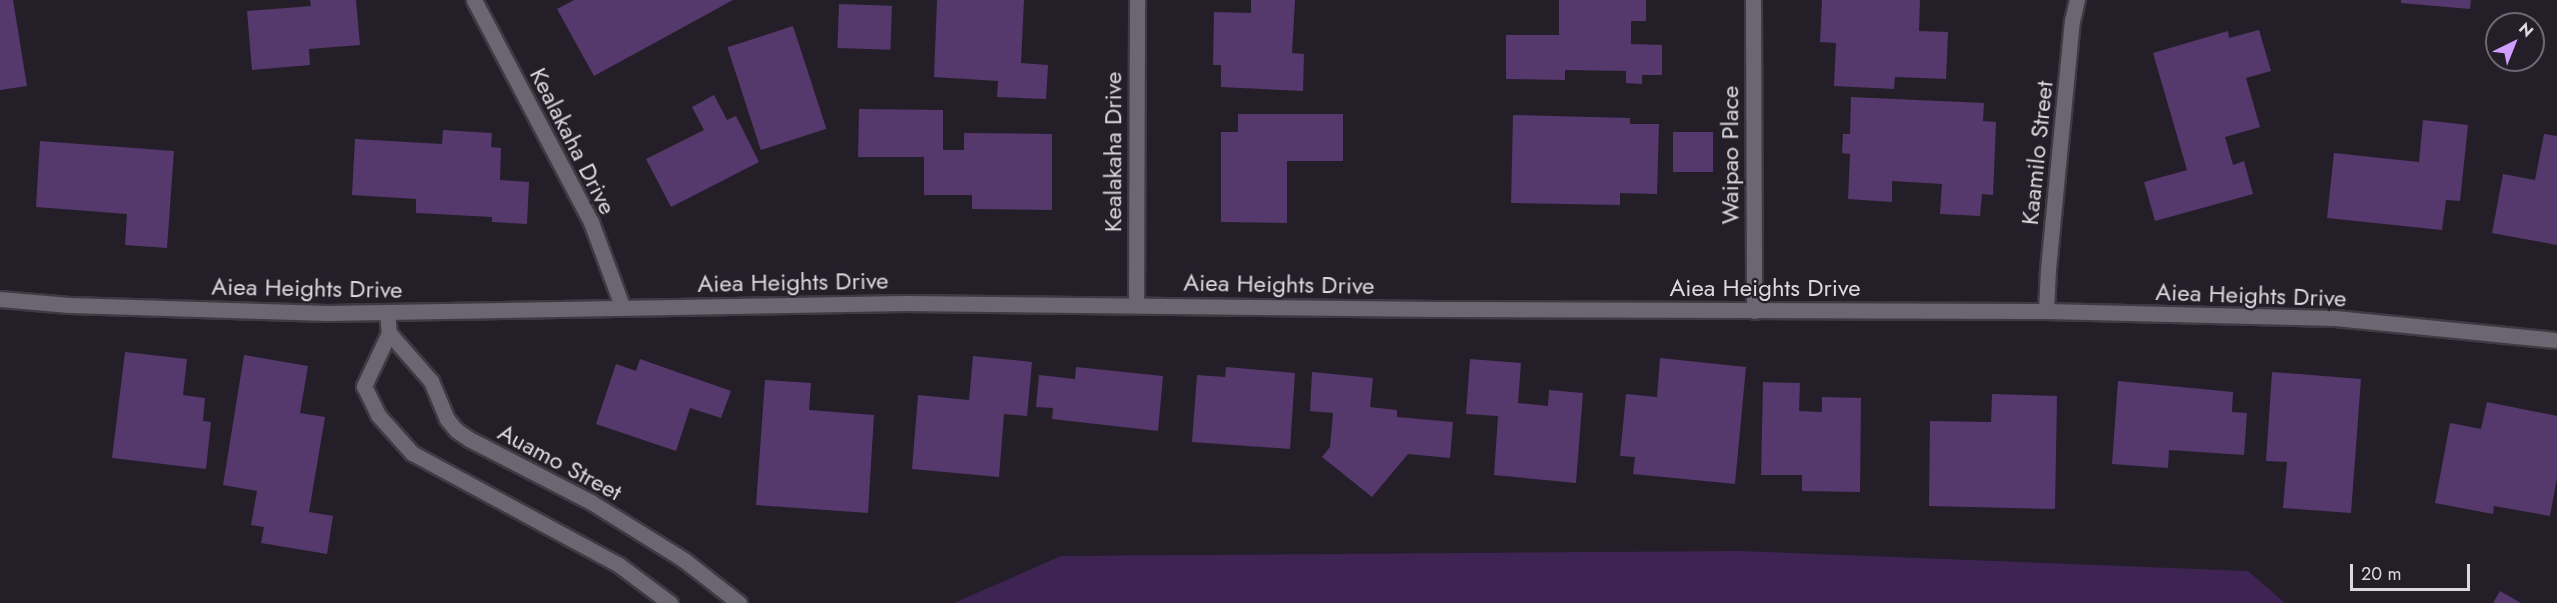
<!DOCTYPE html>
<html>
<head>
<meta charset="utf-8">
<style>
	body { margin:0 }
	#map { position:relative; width:2557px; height:603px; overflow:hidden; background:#241e29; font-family:Jost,sans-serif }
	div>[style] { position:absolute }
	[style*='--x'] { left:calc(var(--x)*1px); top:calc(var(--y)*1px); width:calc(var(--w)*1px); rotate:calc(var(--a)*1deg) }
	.green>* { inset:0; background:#3e2453 }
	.building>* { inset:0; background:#55386c; transform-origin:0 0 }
	.roads { filter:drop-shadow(2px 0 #3e3a42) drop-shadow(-2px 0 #3e3a42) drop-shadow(0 2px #3e3a42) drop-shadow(0 -2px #3e3a42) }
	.minor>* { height:15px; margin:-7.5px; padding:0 7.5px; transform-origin:7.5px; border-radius:7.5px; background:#6c6672 }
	span { translate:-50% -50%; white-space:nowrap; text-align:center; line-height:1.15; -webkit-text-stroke:4.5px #241e29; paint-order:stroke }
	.street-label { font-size:24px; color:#dbd8df }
	.north { position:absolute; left:2485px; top:12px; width:60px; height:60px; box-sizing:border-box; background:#241e29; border:2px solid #6d6872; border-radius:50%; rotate:43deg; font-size:16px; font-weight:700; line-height:24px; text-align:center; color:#dbd8df }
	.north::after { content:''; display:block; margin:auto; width:21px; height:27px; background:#d19dfe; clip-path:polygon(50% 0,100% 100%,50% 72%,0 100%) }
	.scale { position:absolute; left:2350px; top:564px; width:120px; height:27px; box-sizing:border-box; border:3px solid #dbd8df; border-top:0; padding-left:8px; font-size:18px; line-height:21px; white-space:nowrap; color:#dbd8df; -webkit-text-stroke:4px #241e29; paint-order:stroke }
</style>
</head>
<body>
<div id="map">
	<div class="green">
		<i style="clip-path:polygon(1741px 551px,2248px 571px,2285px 603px,954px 603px,1061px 556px)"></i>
	</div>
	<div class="building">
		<i style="clip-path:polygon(0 0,13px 0,27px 86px,0 90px)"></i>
		<i style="clip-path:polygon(310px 0,356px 0,360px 45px,309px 49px,310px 65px,252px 70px,247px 11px,311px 6px)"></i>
		<i style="clip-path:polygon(574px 0,733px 0,594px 76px,557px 9px)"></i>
		<i style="clip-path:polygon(937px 0,1024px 0,1021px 63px,1048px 65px,1046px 99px,997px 97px,998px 81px,934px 77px)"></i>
		<i style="clip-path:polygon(1251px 0,1295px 0,1292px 53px,1304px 54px,1303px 91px,1221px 87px,1221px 65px,1213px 65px,1214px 12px,1251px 13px)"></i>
		<i style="clip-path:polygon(1559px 0,1646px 0,1646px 21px,1631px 21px,1631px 44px,1662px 45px,1662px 75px,1642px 75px,1642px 84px,1626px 83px,1626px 71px,1565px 70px,1565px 80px,1506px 79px,1506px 35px,1559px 35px)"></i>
		<i style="clip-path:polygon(1822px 0,1920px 0,1919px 31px,1948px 32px,1946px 79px,1895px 77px,1894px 89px,1834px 86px,1836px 43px,1820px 42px)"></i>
		<i style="clip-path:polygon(2401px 0,2471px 0,2470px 9px,2401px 3px)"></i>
		<i style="left:839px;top:4px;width:53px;height:44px;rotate:2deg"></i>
		<i style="left:793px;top:26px;width:108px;height:69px;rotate:72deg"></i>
		<i style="clip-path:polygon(2259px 30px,2271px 71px,2246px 78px,2260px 127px,2225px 137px,2233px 165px,2244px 161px,2253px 194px,2155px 221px,2144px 182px,2187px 170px,2153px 53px,2228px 31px,2229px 38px)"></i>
		<i style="clip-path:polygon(714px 95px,727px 120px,736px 116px,759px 162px,671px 207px,646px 159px,704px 130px,692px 107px)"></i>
		<i style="clip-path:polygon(1851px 97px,1984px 103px,1983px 121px,1996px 122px,1993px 195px,1982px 194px,1980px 216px,1940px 214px,1942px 184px,1892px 181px,1892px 202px,1848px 199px,1850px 154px,1842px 153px,1843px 134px,1850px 134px)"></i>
		<i style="clip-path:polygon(859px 109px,943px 110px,943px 150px,964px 150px,964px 133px,1052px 134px,1052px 210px,972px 209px,972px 195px,924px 195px,924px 157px,858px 157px)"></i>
		<i style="clip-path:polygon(1238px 114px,1343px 114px,1343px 161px,1287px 161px,1287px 223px,1221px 222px,1221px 132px,1238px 132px)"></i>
		<i style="clip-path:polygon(1513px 115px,1630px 118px,1630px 124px,1659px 124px,1657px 194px,1620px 193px,1620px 205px,1511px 203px)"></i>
		<i style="clip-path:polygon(2423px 120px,2468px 125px,2460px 201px,2446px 200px,2442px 230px,2327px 218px,2334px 153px,2419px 162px)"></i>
		<i style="clip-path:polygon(443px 130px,492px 133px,491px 147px,501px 148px,500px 180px,529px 182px,527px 224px,492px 222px,492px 217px,416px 213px,416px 199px,352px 195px,355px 139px,442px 144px)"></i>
		<i style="left:1673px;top:132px;width:40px;height:40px"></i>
		<i style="clip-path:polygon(2544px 134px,2557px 136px,2557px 245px,2492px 233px,2503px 174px,2535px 180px)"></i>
		<i style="clip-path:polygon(40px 141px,174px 151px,167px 248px,125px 245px,127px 214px,36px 207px)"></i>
		<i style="clip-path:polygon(125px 352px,187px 359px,183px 395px,205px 398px,203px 421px,211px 422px,206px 469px,112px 458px)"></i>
		<i style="clip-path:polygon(244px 355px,308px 366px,300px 413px,325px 417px,309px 512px,333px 516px,327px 554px,261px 543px,264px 527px,251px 525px,257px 491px,223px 485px)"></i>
		<i style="clip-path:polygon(973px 356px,1032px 362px,1027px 416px,1004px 414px,999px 477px,912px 469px,918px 395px,969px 400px)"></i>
		<i style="clip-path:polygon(1660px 358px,1746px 367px,1735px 484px,1633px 474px,1635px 457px,1620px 456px,1626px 394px,1657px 397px)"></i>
		<i style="clip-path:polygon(640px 359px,731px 391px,721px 418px,690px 408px,676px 451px,596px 424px,616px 364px,636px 371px)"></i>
		<i style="clip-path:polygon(1470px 359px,1521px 363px,1518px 403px,1548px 406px,1549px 390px,1583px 393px,1576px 483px,1494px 475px,1498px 416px,1466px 414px)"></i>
		<i style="clip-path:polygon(1076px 367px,1163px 376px,1158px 431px,1052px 419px,1053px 408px,1036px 407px,1039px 375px,1075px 379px)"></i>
		<i style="clip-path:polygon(1226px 367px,1295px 373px,1290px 449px,1192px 442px,1197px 375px,1225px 377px)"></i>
		<i style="clip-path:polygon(1312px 372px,1373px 378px,1370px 407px,1397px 410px,1397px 417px,1453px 422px,1450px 458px,1408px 454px,1372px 497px,1322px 457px,1330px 447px,1333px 413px,1310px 411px)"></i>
		<i style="clip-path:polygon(2272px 372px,2361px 379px,2351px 513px,2283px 508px,2287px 462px,2266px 461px)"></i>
		<i style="clip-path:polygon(765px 380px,811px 383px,809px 410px,874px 415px,868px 513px,756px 505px)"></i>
		<i style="clip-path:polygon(2118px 381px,2233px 392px,2232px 412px,2247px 413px,2244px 455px,2169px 450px,2168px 468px,2112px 464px)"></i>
		<i style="clip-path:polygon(1763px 382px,1800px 383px,1799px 411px,1822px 412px,1822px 397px,1861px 398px,1860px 492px,1802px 491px,1802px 475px,1761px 475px)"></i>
		<i style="clip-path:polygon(1992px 394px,2057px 396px,2055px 509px,1929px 506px,1930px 421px,1991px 422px)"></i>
		<i style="clip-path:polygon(2487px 402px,2557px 416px,2557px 478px,2550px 516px,2494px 506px,2493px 514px,2435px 503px,2450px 423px,2481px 429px)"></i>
		<i style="clip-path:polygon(2500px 591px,2521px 603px,2493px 603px)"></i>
	</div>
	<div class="roads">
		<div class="minor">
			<i style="--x:474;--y:0;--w:251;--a:62.2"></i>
			<i style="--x:591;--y:222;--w:90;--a:69.7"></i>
			<i style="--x:1753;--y:0;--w:311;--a:89.8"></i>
			<i style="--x:0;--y:299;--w:69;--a:5"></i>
			<i style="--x:69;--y:305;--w:258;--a:1.8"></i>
			<i style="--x:327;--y:313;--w:578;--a:-0.99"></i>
			<i style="--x:905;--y:303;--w:533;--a:0.64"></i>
			<i style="--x:1438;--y:309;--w:608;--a:0.19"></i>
			<i style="--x:2046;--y:311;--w:289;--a:1.4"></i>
			<i style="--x:2335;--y:318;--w:223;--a:5.7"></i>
			<i style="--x:1136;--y:305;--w:305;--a:-89.8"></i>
			<i style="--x:2046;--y:311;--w:42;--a:-87.3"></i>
			<i style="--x:2048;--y:269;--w:249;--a:-84.5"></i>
			<i style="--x:2072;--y:21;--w:22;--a:-77"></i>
			<i style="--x:387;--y:312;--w:21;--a:85"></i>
			<i style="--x:389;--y:333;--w:59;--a:115.3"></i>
			<i style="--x:364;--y:386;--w:32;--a:64"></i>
			<i style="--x:378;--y:415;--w:51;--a:48.2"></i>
			<i style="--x:412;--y:453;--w:235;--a:28.4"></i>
			<i style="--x:619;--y:565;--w:64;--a:36.7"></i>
			<i style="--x:389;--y:333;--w:64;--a:48.8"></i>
			<i style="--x:431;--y:381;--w:41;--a:67.2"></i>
			<i style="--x:447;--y:419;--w:14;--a:51"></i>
			<i style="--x:456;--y:430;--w:16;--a:35"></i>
			<i style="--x:469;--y:439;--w:137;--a:27.3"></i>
			<i style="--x:591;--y:502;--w:110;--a:31.9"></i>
			<i style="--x:684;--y:560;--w:70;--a:38"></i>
		</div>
	</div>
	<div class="street-label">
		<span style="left:573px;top:141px;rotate:63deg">Kealakaha Drive</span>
		<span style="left:1113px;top:152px;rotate:-90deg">Kealakaha Drive</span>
		<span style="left:2037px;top:153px;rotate:-84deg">Kaamilo Street</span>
		<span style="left:1730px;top:155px;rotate:-90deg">Waipao Place</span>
		<span style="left:793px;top:282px;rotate:-1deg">Aiea Heights Drive</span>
		<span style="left:1279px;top:284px;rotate:1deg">Aiea Heights Drive</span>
		<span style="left:307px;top:288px;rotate:1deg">Aiea Heights Drive</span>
		<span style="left:1765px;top:288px">Aiea Heights Drive</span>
		<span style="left:2251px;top:295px;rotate:2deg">Aiea Heights Drive</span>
		<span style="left:560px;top:462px;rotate:28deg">Auamo Street</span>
	</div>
	<div class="north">N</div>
	<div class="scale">20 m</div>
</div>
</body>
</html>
